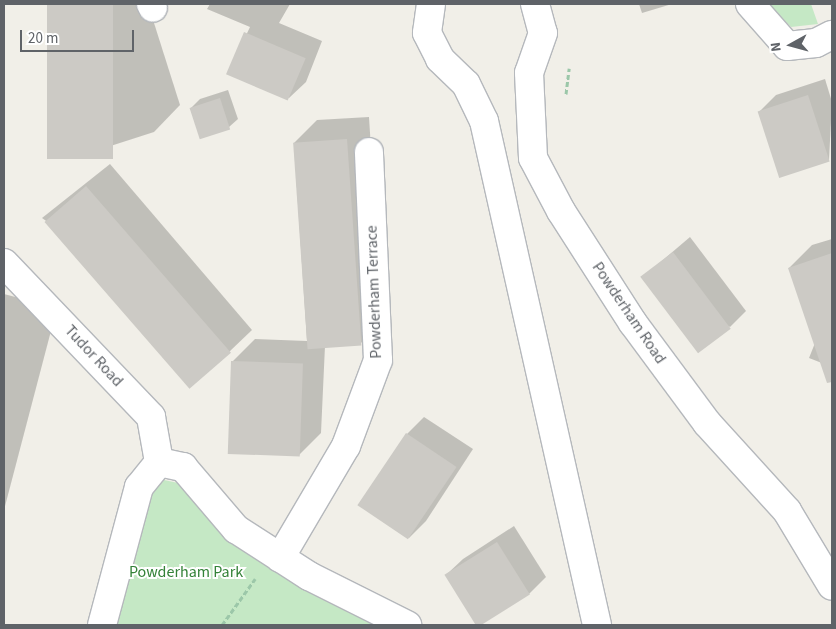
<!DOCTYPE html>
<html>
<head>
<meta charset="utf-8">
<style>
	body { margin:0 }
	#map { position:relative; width:836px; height:629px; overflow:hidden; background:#f1efe8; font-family:"Source Sans 3",sans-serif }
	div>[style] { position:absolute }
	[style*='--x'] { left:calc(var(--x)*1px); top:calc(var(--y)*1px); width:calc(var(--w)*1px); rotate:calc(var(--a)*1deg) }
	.green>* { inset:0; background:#c5e8c5 }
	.shadow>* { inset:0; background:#0003 }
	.building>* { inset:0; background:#cccac5; transform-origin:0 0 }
	.path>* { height:3px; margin-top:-1.5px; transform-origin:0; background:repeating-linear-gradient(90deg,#9cc7a9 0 5px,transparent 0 7.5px) }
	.roads { filter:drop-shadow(1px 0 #b5b8bc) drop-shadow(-1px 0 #b5b8bc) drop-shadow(0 1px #b5b8bc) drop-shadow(0 -1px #b5b8bc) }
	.minor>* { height:28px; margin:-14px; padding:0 14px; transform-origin:14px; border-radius:14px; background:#fff }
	span { translate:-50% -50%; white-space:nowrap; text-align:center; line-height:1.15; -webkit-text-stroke:4px #fff; paint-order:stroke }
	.street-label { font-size:16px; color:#5f6368 }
	.park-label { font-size:16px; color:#348238 }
	.frame { position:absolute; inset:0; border:5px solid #5f6368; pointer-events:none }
	.north { position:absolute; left:766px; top:20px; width:50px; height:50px; -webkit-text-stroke:4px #fff; paint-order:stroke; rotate:263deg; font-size:14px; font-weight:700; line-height:20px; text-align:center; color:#5f6368 }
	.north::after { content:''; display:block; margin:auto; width:18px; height:22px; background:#5f6368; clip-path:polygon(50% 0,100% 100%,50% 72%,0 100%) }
	.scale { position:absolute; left:20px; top:30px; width:114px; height:22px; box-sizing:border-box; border:2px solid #5f6368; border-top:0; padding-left:6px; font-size:15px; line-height:18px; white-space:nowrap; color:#5f6368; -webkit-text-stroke:4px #fff; paint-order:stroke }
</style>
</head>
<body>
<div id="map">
	<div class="green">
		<i style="clip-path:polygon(769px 4px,811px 4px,818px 24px,791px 27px)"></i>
		<i style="clip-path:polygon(164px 480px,183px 484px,383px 625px,116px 625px,151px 495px)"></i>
	</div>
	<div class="shadow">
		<i style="clip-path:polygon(49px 4px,148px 4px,180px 105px,154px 132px,95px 151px)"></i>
		<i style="clip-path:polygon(210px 4px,290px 4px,279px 23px,322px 41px,306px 82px,289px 98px,228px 73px,250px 27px,207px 9px)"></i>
		<i style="clip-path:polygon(639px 4px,672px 4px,642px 13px)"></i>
		<i style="clip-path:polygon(825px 79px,832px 102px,829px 160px,759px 112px,776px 95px)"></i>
		<i style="clip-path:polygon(228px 90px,238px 119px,229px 127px,191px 108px,200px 99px)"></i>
		<i style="clip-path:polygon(369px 117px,382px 322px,360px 344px,325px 346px,321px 433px,298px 456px,232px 362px,255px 339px,307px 341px,294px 143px,317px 120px)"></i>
		<i style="clip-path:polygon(110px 164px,252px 330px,229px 352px,42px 218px)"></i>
		<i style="clip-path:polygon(690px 237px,746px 311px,730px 327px,643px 277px)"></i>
		<i style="clip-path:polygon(832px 239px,832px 367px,809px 358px,815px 343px,789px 268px,812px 245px)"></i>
		<i style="clip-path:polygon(4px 294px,57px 308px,4px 510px)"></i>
		<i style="clip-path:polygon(424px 417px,473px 449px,426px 521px,409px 538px,407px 434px)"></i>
		<i style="clip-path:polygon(514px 526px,546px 577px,529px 594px,477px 625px,446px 575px,463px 559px)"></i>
	</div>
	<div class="building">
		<i style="left:47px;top:4px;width:66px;height:155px"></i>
		<i style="left:244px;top:32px;width:67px;height:46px;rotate:23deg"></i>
		<i style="left:808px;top:95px;width:70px;height:53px;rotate:72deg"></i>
		<i style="left:220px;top:98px;width:33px;height:32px;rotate:72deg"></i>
		<i style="left:347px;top:139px;width:207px;height:54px;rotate:86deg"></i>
		<i style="left:86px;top:186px;width:221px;height:55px;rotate:49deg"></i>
		<i style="left:673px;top:252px;width:96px;height:41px;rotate:53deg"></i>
		<i style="clip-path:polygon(832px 253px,832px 382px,827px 383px,788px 268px)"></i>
		<i style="left:231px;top:361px;width:72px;height:93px;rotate:2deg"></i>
		<i style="left:406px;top:433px;width:61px;height:87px;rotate:34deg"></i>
		<i style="left:497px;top:542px;width:62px;height:62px;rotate:58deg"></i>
	</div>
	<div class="path">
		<i style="--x:566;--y:94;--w:26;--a:-83"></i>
		<i style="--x:222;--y:625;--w:57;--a:-54.3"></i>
	</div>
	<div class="roads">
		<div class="minor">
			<i style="--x:151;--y:4;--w:4;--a:63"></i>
			<i style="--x:431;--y:4;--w:29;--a:98"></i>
			<i style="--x:427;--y:33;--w:29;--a:63"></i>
			<i style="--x:440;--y:59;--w:36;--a:44"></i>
			<i style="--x:466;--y:84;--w:41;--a:64.1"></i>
			<i style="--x:484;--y:121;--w:517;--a:77.36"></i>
			<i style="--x:535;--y:4;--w:30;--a:75"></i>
			<i style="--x:543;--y:33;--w:42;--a:109.3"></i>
			<i style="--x:529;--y:73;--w:85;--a:87.3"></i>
			<i style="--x:533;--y:158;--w:60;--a:62.2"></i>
			<i style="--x:561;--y:211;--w:133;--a:57.3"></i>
			<i style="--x:633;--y:323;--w:124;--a:53.5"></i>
			<i style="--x:707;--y:423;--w:119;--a:47.7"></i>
			<i style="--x:787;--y:511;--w:87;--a:59"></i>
			<i style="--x:750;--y:4;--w:56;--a:48.6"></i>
			<i style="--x:787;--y:46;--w:29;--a:-6"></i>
			<i style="--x:816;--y:43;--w:18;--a:-27"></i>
			<i style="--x:4;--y:263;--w:213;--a:46.3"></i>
			<i style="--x:151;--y:417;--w:46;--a:79.9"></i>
			<i style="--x:159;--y:462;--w:25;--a:12"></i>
			<i style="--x:183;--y:467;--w:82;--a:49.5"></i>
			<i style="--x:236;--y:529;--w:87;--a:32.8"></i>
			<i style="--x:309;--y:576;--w:110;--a:26.6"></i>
			<i style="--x:280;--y:558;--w:130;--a:-59.5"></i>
			<i style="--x:346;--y:446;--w:92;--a:-69.6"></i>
			<i style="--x:378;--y:360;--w:208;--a:-92.5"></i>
			<i style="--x:102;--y:625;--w:143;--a:-75"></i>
			<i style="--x:139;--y:487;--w:32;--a:-51"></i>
		</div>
	</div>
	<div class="street-label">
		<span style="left:374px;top:292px;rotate:-92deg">Powderham Terrace</span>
		<span style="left:629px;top:313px;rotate:56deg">Powderham Road</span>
		<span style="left:94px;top:356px;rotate:47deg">Tudor Road</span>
	</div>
	<div class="park-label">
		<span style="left:186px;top:572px">Powderham Park</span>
	</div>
	<div class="frame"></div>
	<div class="north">N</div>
	<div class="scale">20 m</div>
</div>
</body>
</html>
